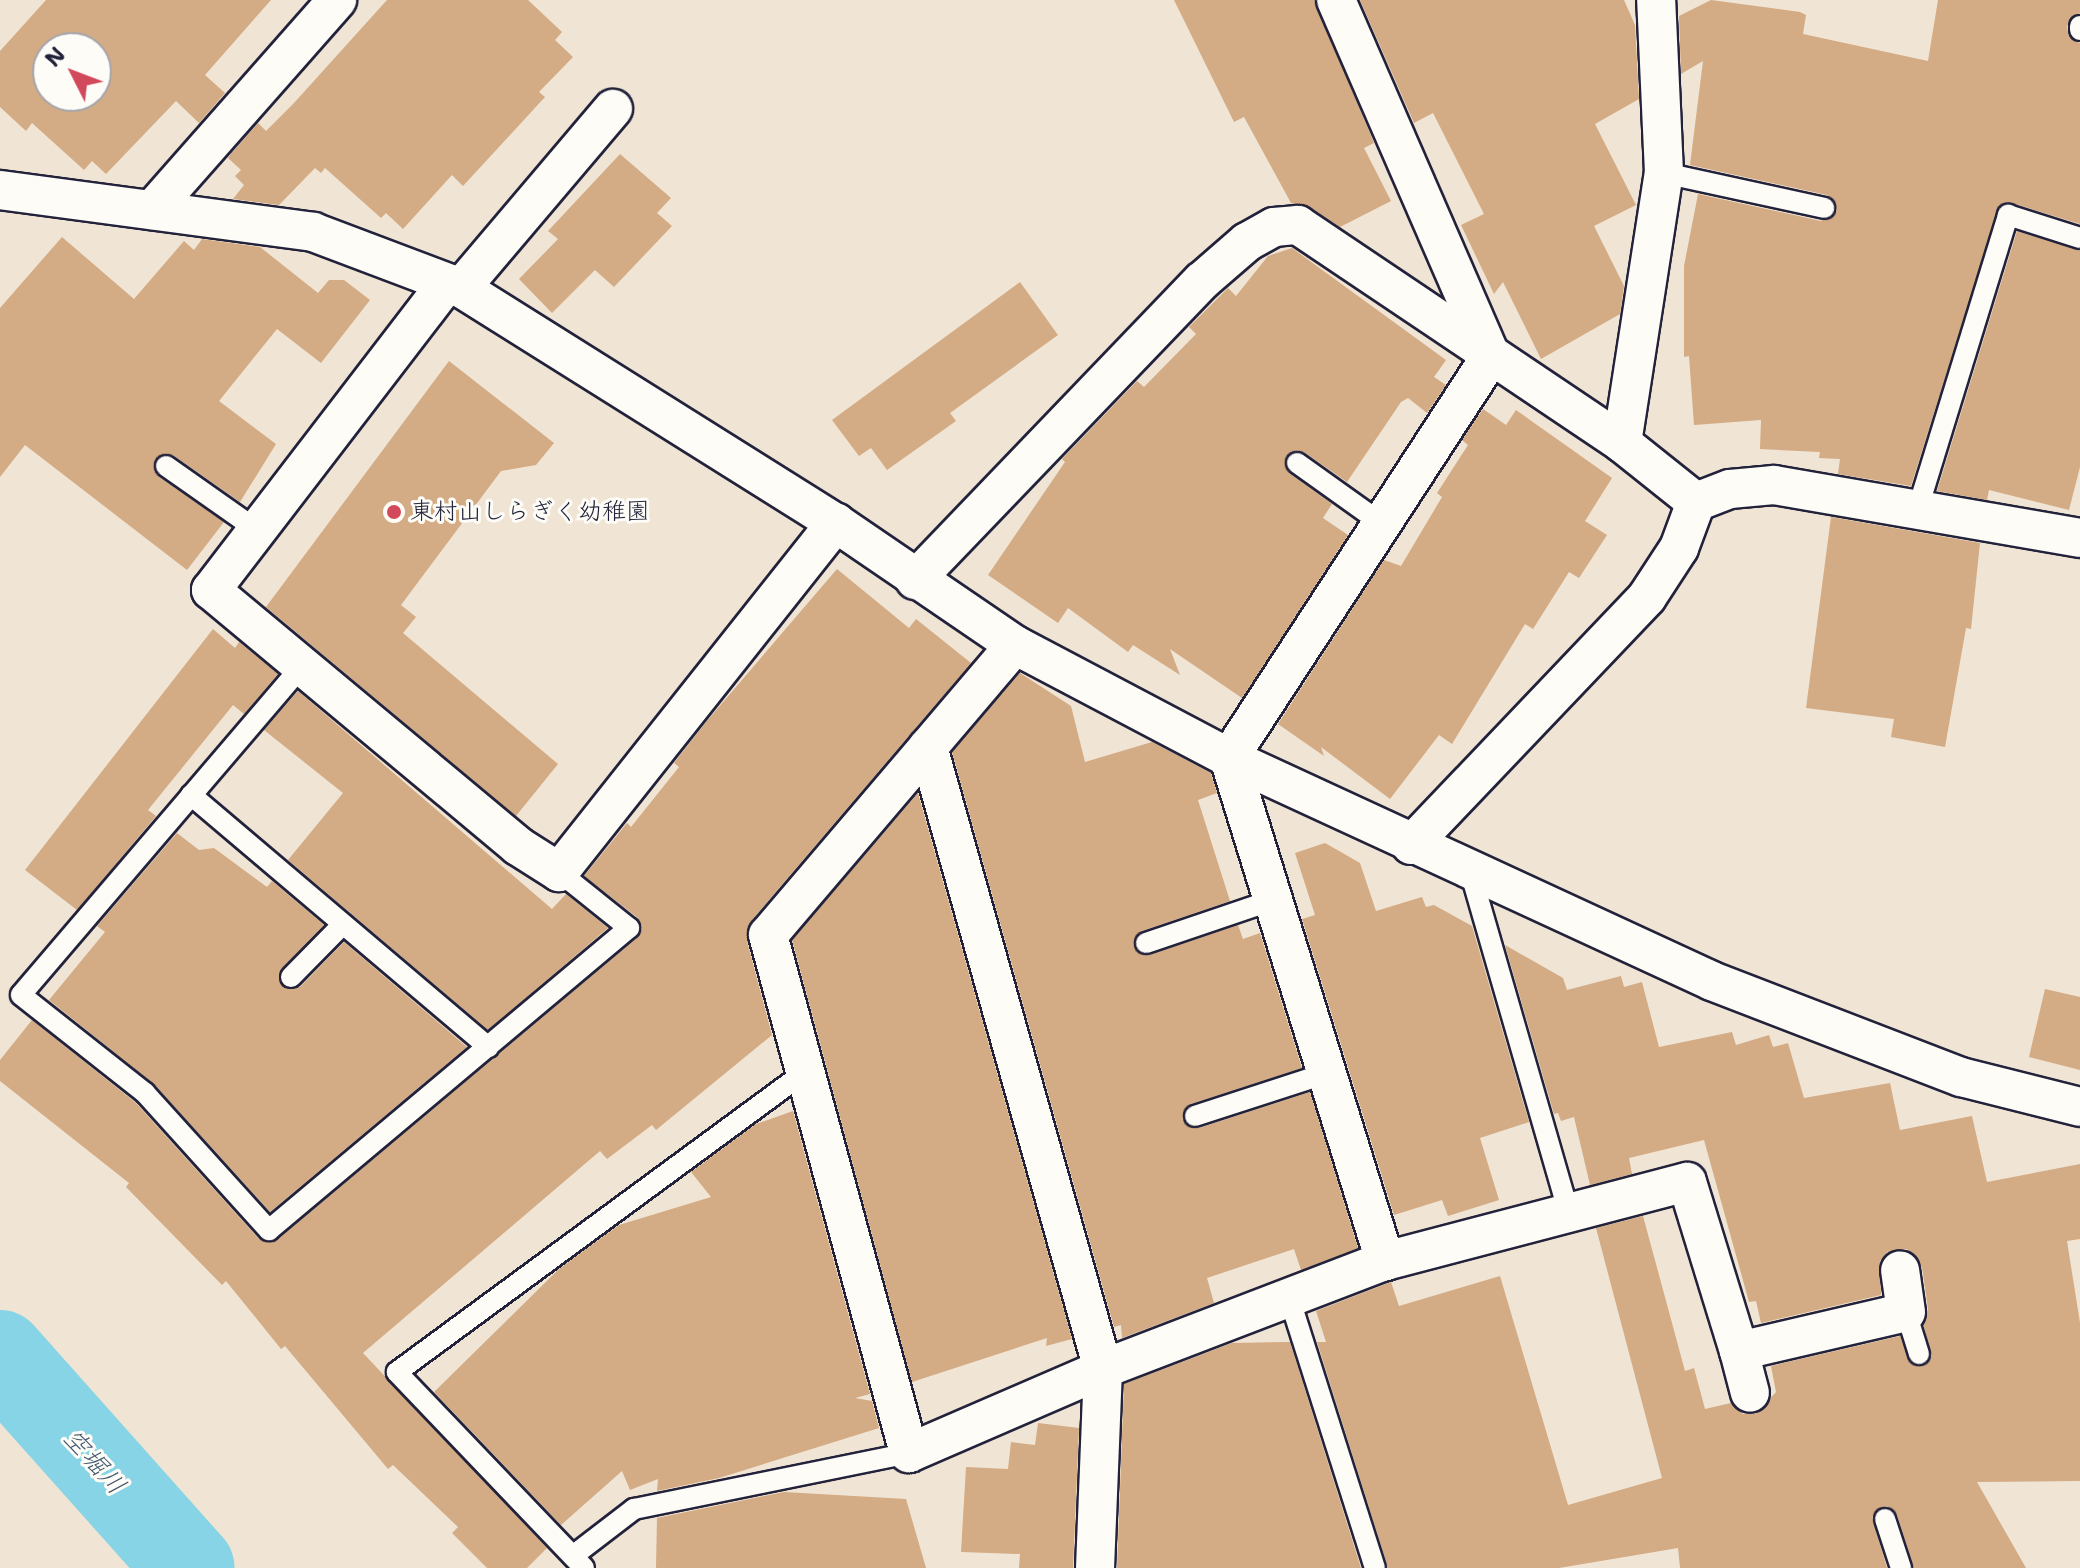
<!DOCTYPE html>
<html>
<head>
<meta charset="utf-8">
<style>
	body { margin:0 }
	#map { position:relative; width:2080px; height:1568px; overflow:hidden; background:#f0e4d4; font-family:"Shantell Sans","Klee One",sans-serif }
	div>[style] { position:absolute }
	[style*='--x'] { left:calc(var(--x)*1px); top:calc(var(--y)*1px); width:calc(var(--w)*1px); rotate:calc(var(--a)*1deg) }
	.river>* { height:90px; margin:-45px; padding:0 45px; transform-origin:45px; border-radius:45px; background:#86d4e5 }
	.building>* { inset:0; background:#d3ab84 }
	.roads { filter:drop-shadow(2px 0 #22223b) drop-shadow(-2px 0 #22223b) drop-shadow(0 2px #22223b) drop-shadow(0 -2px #22223b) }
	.lane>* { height:20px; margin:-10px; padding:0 10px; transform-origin:10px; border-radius:10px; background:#fdfcf7 }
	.street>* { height:38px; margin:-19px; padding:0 19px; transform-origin:19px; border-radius:19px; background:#fdfcf7 }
	.dots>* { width:22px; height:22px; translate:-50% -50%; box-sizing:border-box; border:4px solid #fdfcf7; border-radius:50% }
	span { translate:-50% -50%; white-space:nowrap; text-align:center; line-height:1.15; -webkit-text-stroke:6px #fdfcf7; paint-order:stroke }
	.poi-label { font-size:24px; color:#22223b }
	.left { translate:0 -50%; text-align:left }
	.water-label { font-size:26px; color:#40576e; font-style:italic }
	.north { position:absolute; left:32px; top:32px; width:80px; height:80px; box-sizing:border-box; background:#fdfcf7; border:2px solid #a5a5ac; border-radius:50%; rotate:312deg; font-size:22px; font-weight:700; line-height:32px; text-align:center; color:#22223b }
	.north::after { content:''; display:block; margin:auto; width:28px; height:36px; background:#d1495b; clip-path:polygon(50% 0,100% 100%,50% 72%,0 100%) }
</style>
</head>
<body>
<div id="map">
	<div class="river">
		<i style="--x:0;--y:1355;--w:285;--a:48.3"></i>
	</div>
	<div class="building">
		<i style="clip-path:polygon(evenodd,46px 0,271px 0,205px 75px,225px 93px,199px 123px,176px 101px,106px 174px,92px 161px,84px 170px,32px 123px,26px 131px,0 107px,0 51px,46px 0,48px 48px,96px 48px,96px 96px,48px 96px,48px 48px)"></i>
		<i style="clip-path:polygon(387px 0,528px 0,562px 32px,555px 40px,573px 57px,539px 92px,545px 97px,463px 186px,452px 175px,403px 229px,386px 213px,381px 218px,325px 168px,321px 173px,315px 168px,279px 205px,233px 199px,244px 185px,235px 176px,241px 170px,228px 158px,231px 154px,258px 123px,266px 131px,294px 103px)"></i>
		<i style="clip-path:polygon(1174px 0,1314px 0,1374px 143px,1364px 148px,1391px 201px,1340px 227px,1310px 207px,1291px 203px,1244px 117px,1234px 122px)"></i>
		<i style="clip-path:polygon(1360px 0,1624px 0,1635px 25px,1639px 99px,1595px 124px,1636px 205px,1594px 226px,1624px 286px,1620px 314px,1541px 359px,1503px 282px,1494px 294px,1461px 225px,1484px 214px,1433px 113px,1414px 123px)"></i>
		<i style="clip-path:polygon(1711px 0,1800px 12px,1806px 15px,1803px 34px,1928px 61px,1938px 0,2080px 0,2080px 13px,2067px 26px,2069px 37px,2080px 43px,2080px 224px,2012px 203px,1999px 206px,1911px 486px,1838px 474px,1840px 459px,1819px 458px,1820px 452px,1760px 449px,1761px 420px,1694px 425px,1689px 356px,1684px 357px,1684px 266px,1698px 194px,1821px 221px,1837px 210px,1827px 195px,1690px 165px,1703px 61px,1681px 74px,1679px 16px)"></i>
		<i style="clip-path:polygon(620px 154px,671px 198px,657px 213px,672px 226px,614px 287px,595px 270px,552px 313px,519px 279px,558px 239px,548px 231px)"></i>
		<i style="clip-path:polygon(2017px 231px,2080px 251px,2080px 467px,2069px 510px,1989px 490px,1987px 500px,1937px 491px)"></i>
		<i style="clip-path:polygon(62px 237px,134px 299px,184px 241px,194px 250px,202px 239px,260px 247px,318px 293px,329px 280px,344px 280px,370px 300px,321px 363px,277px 329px,219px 401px,276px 444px,240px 502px,173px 455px,155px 459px,159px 477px,224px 522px,187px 570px,25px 445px,0 477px,0 308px)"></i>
		<i style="clip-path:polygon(1292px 248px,1446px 360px,1434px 377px,1446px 385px,1427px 413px,1408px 398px,1401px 402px,1347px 482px,1304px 452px,1286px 456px,1289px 473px,1332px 504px,1323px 518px,1348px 535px,1242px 698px,1170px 649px,1180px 675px,1133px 645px,1128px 652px,1068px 608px,1058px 623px,988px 575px,1065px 462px,1062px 459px,1137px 381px,1144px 387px,1196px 334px,1189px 327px,1228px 288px,1236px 296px,1268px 256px)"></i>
		<i style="clip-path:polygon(1020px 282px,1058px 335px,950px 413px,956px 421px,887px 470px,871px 448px,859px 456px,832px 420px)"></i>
		<i style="clip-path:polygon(449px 361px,554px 443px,536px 465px,501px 471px,401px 605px,416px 617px,403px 633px,558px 764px,516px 816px,266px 607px)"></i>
		<i style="clip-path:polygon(1483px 409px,1506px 425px,1516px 410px,1612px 478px,1585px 521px,1607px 535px,1579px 578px,1569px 572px,1533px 629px,1525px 624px,1452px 744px,1439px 735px,1390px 799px,1321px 747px,1324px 756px,1278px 724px,1384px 560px,1401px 566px,1442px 497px,1437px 493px,1468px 445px,1462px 440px)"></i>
		<i style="clip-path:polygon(1831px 517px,1980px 543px,1971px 629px,1966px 628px,1945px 747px,1891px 737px,1894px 719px,1806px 708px)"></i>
		<i style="clip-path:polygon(837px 569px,909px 628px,916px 619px,971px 663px,751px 921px,747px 941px,772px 1035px,656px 1130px,652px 1125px,607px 1159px,600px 1151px,363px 1353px,547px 1548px,527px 1568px,487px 1568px,452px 1533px,458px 1527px,393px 1465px,388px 1469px,285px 1346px,281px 1349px,226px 1281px,222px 1285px,126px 1187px,129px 1183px,0 1081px,0 1060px,32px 1020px,136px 1103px,259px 1239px,277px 1240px,638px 937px,638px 918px,584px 876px,627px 823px,631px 827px,679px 767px,674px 763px,706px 722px)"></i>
		<i style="clip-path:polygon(213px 629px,235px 648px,239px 642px,278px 674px,244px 714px,233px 705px,148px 810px,156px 816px,77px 910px,25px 870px)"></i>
		<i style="clip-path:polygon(1020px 673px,1071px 706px,1085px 762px,1152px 742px,1211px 773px,1217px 793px,1198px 800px,1230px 901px,1142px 931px,1134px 946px,1149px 955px,1238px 925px,1243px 939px,1260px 933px,1302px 1068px,1191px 1104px,1182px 1119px,1199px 1128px,1310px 1092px,1358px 1248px,1301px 1270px,1294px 1249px,1207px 1278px,1214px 1303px,1122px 1338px,1121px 1325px,1114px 1327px,952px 752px)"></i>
		<i style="clip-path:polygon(298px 691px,552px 909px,566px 894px,608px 928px,488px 1030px,288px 860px,343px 793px,264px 730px)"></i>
		<i style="clip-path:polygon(918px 793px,1072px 1339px,1046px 1346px,1047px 1338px,912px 1382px,792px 940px)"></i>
		<i style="clip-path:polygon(177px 833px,199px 850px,214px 848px,267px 887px,272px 881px,324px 925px,281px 969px,283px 987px,300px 987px,344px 942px,467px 1047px,270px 1212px,154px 1084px,49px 1000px,105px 932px,97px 926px)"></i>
		<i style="clip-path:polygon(1325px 843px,1360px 863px,1376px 911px,1422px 897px,1426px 907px,1434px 905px,1472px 926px,1529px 1122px,1480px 1138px,1499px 1200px,1448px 1216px,1442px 1200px,1394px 1215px,1302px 919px,1315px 915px,1295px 853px)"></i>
		<i style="clip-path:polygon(1505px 945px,1563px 978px,1567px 990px,1621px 976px,1624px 987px,1642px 982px,1659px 1047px,1732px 1032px,1736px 1045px,1769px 1035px,1773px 1047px,1788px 1043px,1804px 1098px,1890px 1083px,1900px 1130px,1972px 1116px,1987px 1182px,2080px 1164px,2080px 1239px,2067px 1241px,2080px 1323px,2080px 1481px,1977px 1482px,2026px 1568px,1914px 1568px,1897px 1515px,1887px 1506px,1872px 1517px,1887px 1568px,1680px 1568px,1678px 1548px,1559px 1568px,1388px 1568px,1317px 1342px,1326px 1342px,1316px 1311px,1391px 1282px,1399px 1306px,1500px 1276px,1568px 1505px,1662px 1478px,1596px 1228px,1643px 1216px,1685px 1371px,1694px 1368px,1705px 1409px,1731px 1403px,1743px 1414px,1756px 1414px,1776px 1392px,1771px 1366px,1900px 1336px,1911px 1364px,1924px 1366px,1932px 1356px,1923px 1324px,1928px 1309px,1922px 1267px,1907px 1249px,1887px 1252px,1880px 1261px,1881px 1295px,1761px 1323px,1756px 1301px,1749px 1302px,1704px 1140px,1629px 1158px,1632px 1174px,1590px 1185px,1574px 1117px,1561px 1121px,1558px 1113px,1554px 1114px)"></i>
		<i style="clip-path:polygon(2045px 989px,2080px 997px,2080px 1070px,2029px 1057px)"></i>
		<i style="clip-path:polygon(793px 1111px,870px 1394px,855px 1398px,872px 1401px,879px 1428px,719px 1478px,657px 1491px,658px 1479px,630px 1490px,622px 1471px,561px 1525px,434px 1392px,559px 1269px,619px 1225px,711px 1197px,691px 1172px,756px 1124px)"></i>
		<i style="clip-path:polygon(1290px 1342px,1361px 1568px,1117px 1568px,1124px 1384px,1232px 1343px)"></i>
		<i style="clip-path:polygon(1038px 1423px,1079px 1428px,1073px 1568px,1019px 1568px,1020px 1554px,961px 1552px,966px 1467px,1008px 1469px,1011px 1442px,1035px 1445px)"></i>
		<i style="clip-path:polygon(784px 1492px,906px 1499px,926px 1568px,656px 1568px,657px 1518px)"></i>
	</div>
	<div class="roads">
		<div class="lane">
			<i style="--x:2080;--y:26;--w:4;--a:90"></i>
			<i style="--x:1664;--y:173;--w:164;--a:12.3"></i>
			<i style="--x:1297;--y:463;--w:103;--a:35.5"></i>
			<i style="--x:166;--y:466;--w:111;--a:35.1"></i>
			<i style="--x:1918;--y:508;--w:307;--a:-72.9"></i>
			<i style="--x:2008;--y:215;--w:76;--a:17.7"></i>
			<i style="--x:301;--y:667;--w:431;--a:130.5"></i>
			<i style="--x:21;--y:995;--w:158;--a:38.3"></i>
			<i style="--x:145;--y:1093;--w:185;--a:47.9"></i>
			<i style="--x:269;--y:1230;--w:470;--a:-40"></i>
			<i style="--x:629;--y:928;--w:90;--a:-141.3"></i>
			<i style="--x:191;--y:795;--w:390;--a:40.3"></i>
			<i style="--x:1471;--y:874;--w:350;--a:73.9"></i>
			<i style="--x:1146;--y:943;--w:134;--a:-18.7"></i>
			<i style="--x:291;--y:977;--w:74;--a:-45.5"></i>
			<i style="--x:1195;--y:1116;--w:136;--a:-18"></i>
			<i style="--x:1289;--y:1297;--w:284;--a:72.4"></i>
			<i style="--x:1906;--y:1312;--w:44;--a:72.8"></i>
			<i style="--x:1885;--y:1519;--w:52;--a:71.9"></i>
			<i style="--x:574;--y:1555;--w:76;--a:-37.5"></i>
			<i style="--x:634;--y:1509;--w:281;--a:-11.5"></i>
			<i style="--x:584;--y:1568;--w:271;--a:-133.7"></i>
			<i style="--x:397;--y:1372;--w:506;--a:-36.33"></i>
		</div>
		<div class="street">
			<i style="--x:1336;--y:0;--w:388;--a:66.5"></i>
			<i style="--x:1491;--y:356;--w:480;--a:123.1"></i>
			<i style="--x:1229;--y:758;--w:527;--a:72.77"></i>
			<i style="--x:0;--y:190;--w:316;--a:7.6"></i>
			<i style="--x:313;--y:232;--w:158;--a:20.7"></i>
			<i style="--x:461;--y:288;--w:443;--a:32.1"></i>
			<i style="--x:836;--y:523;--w:217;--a:34.3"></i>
			<i style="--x:1015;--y:645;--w:242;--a:27.8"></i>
			<i style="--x:1229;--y:758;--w:532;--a:24.78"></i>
			<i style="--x:1712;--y:981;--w:267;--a:21.1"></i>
			<i style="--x:1961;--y:1077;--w:123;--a:14.1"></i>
			<i style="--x:152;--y:210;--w:280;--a:-48.6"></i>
			<i style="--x:446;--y:284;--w:386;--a:127.5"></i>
			<i style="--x:211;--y:590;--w:400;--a:39.8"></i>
			<i style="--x:518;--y:846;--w:49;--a:32.4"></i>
			<i style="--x:559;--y:872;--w:446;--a:-51.6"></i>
			<i style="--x:461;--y:288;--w:235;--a:-49.7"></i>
			<i style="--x:1622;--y:443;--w:273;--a:-81.2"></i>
			<i style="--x:1664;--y:173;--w:173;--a:-92.6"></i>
			<i style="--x:915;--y:580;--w:414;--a:-46.2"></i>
			<i style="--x:1202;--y:281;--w:60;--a:-40.9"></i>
			<i style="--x:1247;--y:242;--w:31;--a:-29"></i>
			<i style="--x:1274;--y:227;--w:24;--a:-5"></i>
			<i style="--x:1298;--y:225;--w:391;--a:33.9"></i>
			<i style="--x:1622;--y:443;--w:95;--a:38.6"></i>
			<i style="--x:1015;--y:645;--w:381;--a:130.4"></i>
			<i style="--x:768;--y:935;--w:537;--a:74.77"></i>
			<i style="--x:909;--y:1453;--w:211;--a:-23.4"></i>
			<i style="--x:1103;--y:1369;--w:302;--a:-21"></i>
			<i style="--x:1385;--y:1261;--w:312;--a:-14.7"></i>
			<i style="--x:1687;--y:1182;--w:177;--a:72.9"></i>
			<i style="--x:1739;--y:1351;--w:171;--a:-13.1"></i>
			<i style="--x:1906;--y:1312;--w:42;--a:-98.1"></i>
			<i style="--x:928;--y:747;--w:646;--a:74.29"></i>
			<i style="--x:1103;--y:1369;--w:199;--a:92.3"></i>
			<i style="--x:1411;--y:845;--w:342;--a:-46.4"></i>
			<i style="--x:1647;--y:597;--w:59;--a:-56.9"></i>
			<i style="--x:1679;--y:548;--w:49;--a:-69.7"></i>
			<i style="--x:1696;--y:502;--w:36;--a:-21"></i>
			<i style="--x:1730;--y:489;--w:44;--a:-5.2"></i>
			<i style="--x:1774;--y:485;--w:311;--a:9.8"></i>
			<i style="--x:1739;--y:1351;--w:43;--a:75.3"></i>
		</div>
	</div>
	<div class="dots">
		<i style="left:394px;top:512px;background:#d1495b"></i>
	</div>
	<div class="poi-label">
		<span class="left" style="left:410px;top:512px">東村山しらぎく幼稚園</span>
	</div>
	<div class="water-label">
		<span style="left:95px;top:1461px;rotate:48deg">空堀川</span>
	</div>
	<div class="north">N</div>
</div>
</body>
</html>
